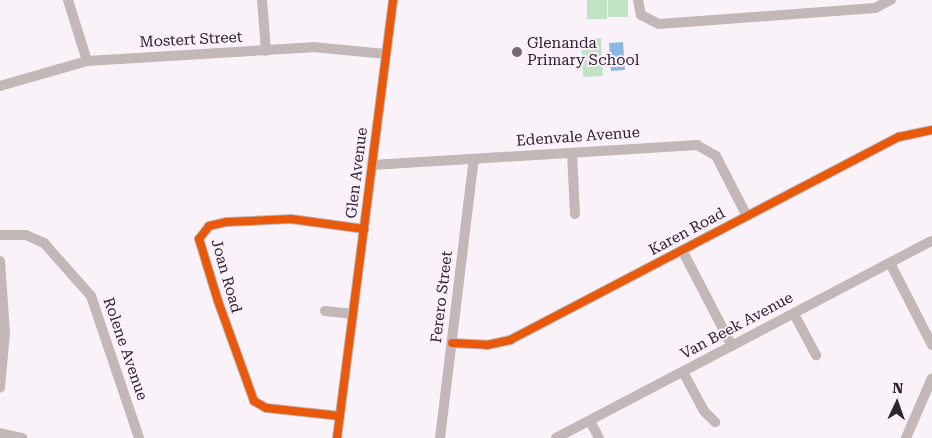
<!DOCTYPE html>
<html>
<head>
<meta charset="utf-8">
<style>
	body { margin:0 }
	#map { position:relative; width:932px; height:438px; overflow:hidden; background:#f9f3f9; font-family:"Roboto Serif",serif }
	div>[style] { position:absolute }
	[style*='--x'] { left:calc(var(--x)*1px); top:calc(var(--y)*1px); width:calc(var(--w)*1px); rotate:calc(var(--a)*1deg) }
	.green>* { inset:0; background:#c0e3c5; transform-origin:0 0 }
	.water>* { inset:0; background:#8ab8e3; transform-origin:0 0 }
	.minor>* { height:10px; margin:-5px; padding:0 5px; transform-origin:5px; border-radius:5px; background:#c3b7b7 }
	.cycleway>* { height:8px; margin:-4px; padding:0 4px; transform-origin:4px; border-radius:4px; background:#e8590c }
	.dots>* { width:14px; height:14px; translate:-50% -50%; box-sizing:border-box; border:2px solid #fbf0fc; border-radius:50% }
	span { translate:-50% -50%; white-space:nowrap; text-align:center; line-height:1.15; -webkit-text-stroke:4px #fbf0fc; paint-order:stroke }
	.street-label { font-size:15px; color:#2d232d }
	.poi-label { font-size:15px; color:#2d232d }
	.left { translate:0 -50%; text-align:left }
	.north { position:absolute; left:872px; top:378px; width:50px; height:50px; -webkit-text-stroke:4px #fbf0fc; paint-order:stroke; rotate:3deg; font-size:14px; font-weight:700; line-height:20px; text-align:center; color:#2d232d }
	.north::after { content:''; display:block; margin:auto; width:18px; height:22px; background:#2d232d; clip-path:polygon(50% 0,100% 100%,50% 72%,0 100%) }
</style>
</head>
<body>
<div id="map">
	<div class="green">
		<i style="left:587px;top:0;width:20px;height:19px"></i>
		<i style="left:608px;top:0;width:20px;height:17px"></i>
		<i style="left:601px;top:38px;width:38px;height:20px;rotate:87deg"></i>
	</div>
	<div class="water">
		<i style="left:623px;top:42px;width:28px;height:14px;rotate:86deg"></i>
	</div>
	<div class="minor">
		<i style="--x:68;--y:0;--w:64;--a:72.7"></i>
		<i style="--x:262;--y:0;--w:51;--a:85.5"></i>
		<i style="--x:638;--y:0;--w:15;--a:79"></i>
		<i style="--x:641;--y:15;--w:20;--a:27"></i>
		<i style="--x:659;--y:24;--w:217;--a:-4.2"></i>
		<i style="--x:875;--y:8;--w:18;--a:-27"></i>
		<i style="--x:0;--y:86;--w:91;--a:-16"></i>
		<i style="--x:87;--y:61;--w:226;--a:-3.5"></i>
		<i style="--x:313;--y:47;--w:73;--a:5.5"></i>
		<i style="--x:572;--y:153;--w:61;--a:87.2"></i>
		<i style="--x:372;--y:165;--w:326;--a:-3.5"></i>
		<i style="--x:697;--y:145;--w:22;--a:30"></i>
		<i style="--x:716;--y:156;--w:68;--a:62.7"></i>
		<i style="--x:0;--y:235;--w:26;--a:0"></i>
		<i style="--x:26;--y:235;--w:20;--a:24"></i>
		<i style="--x:44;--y:243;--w:71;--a:48.4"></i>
		<i style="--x:91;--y:296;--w:150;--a:71.3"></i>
		<i style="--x:682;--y:250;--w:108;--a:62.5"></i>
		<i style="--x:0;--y:261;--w:71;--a:86"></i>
		<i style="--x:5;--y:332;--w:56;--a:95.1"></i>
		<i style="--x:890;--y:263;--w:92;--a:62.9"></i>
		<i style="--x:325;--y:311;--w:28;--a:6"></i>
		<i style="--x:794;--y:314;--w:47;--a:61.8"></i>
		<i style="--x:452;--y:343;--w:35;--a:3"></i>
		<i style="--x:487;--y:345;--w:24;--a:-12"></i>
		<i style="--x:510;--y:340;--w:439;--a:-27.6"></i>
		<i style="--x:899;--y:137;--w:34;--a:-12"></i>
		<i style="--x:683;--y:372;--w:44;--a:61.7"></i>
		<i style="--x:704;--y:411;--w:16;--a:45"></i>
		<i style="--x:340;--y:416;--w:74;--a:-173.8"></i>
		<i style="--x:266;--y:408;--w:14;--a:-150"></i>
		<i style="--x:254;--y:401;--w:106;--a:-109.8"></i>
		<i style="--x:218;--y:301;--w:65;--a:-107"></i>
		<i style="--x:199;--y:239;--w:16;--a:-52"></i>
		<i style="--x:209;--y:226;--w:18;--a:-13"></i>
		<i style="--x:227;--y:222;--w:64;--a:-2.7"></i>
		<i style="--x:291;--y:219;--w:74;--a:7.8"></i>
		<i style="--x:590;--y:421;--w:19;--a:62"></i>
		<i style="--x:0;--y:433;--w:23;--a:13"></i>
		<i style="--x:337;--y:438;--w:442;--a:-82.7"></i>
		<i style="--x:440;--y:438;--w:281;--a:-83.1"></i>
		<i style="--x:556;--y:438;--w:424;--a:-27.7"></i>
		<i style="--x:906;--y:438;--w:65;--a:-66.6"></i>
	</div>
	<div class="cycleway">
		<i style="--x:452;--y:343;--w:35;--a:3"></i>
		<i style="--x:487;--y:345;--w:24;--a:-12"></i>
		<i style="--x:510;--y:340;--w:439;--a:-27.6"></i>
		<i style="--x:899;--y:137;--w:34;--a:-12"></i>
		<i style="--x:340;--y:416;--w:74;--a:-173.8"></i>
		<i style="--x:266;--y:408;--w:14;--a:-150"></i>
		<i style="--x:254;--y:401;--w:106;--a:-109.8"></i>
		<i style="--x:218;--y:301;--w:65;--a:-107"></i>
		<i style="--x:199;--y:239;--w:16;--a:-52"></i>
		<i style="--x:209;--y:226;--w:18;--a:-13"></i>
		<i style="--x:227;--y:222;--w:64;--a:-2.7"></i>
		<i style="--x:291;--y:219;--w:74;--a:7.8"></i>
		<i style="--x:337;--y:438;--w:442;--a:-82.7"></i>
	</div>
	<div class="dots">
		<i style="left:517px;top:52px;background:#746c74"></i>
	</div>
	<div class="street-label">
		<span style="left:191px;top:40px;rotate:-3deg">Mostert Street</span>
		<span style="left:578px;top:137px;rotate:-4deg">Edenvale Avenue</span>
		<span style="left:357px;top:173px;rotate:-83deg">Glen Avenue</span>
		<span style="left:687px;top:232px;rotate:-28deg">Karen Road</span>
		<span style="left:226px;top:276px;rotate:74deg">Joan Road</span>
		<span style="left:442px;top:297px;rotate:-83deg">Ferero Street</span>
		<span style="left:737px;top:326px;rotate:-28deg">Van Beek Avenue</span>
		<span style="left:125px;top:349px;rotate:71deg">Rolene Avenue</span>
	</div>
	<div class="poi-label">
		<span class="left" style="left:527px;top:52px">Glenanda<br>Primary School</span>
	</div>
	<div class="north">N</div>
</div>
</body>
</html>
